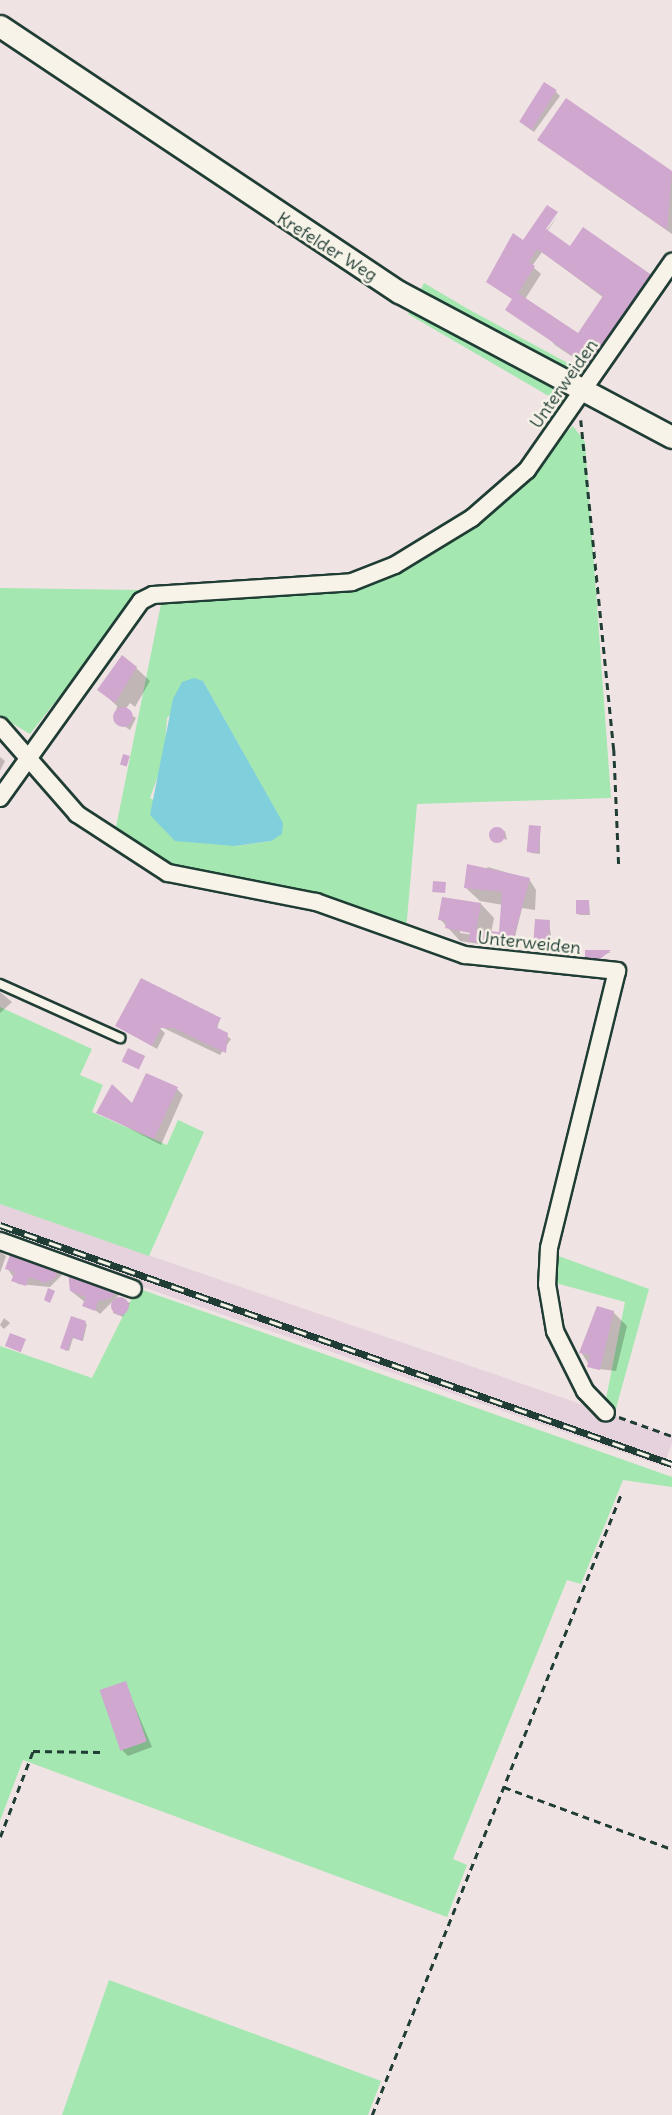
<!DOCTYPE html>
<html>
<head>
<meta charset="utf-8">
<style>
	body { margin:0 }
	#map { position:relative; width:672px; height:2115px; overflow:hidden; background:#efe4e3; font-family:Delius,sans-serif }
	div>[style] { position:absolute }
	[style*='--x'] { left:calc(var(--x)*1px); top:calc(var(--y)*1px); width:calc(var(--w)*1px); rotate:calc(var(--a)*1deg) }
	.built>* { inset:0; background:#e6d2dd; transform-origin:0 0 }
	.green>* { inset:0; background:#a4e7b1 }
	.water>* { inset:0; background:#80cfdd }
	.shadow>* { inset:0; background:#0003 }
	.building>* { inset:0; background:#d0a7ce; transform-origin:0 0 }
	.round { border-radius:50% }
	.path>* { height:2.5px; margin-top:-1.25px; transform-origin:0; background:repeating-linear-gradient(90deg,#1f3d34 0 7px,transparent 0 12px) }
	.roads { filter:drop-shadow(2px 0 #1f3d34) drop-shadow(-2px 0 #1f3d34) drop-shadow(0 2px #1f3d34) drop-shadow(0 -2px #1f3d34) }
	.service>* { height:8px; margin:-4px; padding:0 4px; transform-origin:4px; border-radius:4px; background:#f7f3e8 }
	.minor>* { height:16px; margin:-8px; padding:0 8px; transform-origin:8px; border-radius:8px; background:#f7f3e8 }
	.tertiary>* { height:21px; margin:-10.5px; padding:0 10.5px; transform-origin:10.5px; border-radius:10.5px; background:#f7f3e8 }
	.rail>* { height:7px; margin-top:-3.5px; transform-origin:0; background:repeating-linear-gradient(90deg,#f7f3e8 0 13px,#1f3d34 0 26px); box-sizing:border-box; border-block:2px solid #1f3d34 }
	span { translate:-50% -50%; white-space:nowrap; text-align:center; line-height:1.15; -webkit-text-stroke:5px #f7f3e8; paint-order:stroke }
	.street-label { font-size:18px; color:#1f3d34 }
</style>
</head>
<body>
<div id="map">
	<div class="built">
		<i style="left:0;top:1204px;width:713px;height:32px;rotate:19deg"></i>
	</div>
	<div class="green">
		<i style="clip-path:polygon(424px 283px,468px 309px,588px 374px,574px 379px,418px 295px)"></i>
		<i style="clip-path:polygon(411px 309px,562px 391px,564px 405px,408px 314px)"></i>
		<i style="clip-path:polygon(evenodd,573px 426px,585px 442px,611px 798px,417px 804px,406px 931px,174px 871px,114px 837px,162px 599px,366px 585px,475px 520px,573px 426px,203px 681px,270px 801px,271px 841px,235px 846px,150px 798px,164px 759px,167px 718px,203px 681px)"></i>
		<i style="clip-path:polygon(0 588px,143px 590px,30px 734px,0 716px)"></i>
		<i style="clip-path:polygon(0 1007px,92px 1049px,80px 1075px,103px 1085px,92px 1112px,167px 1145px,178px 1120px,204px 1132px,149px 1256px,0 1204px)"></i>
		<i style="clip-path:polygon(553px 1254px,649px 1289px,615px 1412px,605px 1404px,625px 1302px,552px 1282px)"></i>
		<i style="clip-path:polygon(137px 1288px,672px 1477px,672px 1487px,623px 1480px,581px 1584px,567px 1580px,453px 1859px,467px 1865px,447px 1917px,23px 1760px,0 1821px,0 1346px,92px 1378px)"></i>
		<i style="clip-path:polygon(109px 1980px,381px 2081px,368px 2115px,62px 2115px)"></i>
	</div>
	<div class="water">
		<i style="clip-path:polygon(194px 678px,203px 681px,283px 823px,282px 834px,271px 841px,235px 846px,175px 841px,150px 815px,173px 699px,182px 682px)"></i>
	</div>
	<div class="shadow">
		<i style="clip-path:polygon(555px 91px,560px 96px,534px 132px,524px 125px)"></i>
		<i style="clip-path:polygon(566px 100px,672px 173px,672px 234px,583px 172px)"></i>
		<i style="clip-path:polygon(evenodd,558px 215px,547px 232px,568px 247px,652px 277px,601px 376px,555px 345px,514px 300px,523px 242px,542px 237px,558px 215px,542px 252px,604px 298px,579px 336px,525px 299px,541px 274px,532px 266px,542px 252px)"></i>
		<i style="clip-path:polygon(136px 668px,150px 681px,135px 707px,130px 703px,124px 711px,136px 718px,130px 730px,115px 720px,117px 706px,99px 689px)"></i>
		<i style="clip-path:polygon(0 757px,5px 761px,0 771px)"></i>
		<i style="clip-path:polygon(540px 828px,540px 854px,531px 853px,529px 851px)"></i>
		<i style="clip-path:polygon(505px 831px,507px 840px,489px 833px)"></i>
		<i style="clip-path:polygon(evenodd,488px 867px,529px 879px,536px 890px,535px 910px,522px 908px,512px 949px,460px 941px,440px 919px,481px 904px,494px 918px,491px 933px,500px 934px,503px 905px,480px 901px,466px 888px,488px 867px,460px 929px,482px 936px,460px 933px,460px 929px)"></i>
		<i style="clip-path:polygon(589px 902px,590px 915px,580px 915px,578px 914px)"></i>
		<i style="clip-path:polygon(549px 921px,552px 944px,540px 943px,536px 939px)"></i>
		<i style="clip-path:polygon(587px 951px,610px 952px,611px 952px,589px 961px)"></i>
		<i style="clip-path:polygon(0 992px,12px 1002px,0 1013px)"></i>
		<i style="clip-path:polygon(220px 1019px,217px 1029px,231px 1039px,220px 1055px,155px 1024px,165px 1033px,157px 1049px,118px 1026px)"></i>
		<i style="clip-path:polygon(113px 1087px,131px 1105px,177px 1089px,183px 1095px,161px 1145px,98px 1112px)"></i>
		<i style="clip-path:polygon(0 1252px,6px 1256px,0 1273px)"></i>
		<i style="clip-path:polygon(7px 1268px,58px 1271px,62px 1275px,50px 1287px,18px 1284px)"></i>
		<i style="clip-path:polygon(71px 1291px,115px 1291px,119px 1295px,100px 1314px)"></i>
		<i style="clip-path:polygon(118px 1297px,130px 1303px,123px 1317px,113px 1313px)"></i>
		<i style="clip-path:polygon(613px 1312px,627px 1326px,616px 1371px,591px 1368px,581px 1352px)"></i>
		<i style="clip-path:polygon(4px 1318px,10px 1323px,4px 1329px,0 1325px)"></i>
		<i style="clip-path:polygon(72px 1318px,87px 1324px,83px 1341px,73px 1338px,69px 1351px,64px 1349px)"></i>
		<i style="clip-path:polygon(125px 1683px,152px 1747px,128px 1756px,121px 1749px)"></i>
	</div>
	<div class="building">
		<i style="left:544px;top:82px;width:15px;height:47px;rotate:32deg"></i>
		<i style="clip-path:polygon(566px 98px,672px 171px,667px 230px,537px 140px)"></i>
		<i style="clip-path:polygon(evenodd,547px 205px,558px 212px,546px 229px,570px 246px,583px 227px,653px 276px,591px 368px,505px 310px,512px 299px,486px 282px,513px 233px,523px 240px,547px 205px,537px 249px,603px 296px,578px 333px,518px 293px,535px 266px,529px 262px,537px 249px)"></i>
		<i style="clip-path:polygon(122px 655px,137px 667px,115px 703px,97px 690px)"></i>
		<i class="round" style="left:113px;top:707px;width:20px;height:20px"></i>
		<i style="left:123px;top:754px;width:7px;height:11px;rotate:16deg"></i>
		<i style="left:529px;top:825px;width:12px;height:27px;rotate:5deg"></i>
		<i class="round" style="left:489px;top:827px;width:16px;height:16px"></i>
		<i style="clip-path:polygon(467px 864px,530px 878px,511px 948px,468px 941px,470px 933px,445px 928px,446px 921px,438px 920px,442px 897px,481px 903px,476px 930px,499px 932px,502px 892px,464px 888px)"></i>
		<i style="left:433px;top:881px;width:13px;height:11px;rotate:4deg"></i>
		<i style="left:576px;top:900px;width:13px;height:14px"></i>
		<i style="left:535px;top:919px;width:15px;height:21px;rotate:4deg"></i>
		<i style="clip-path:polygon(585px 950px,611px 950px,599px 960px,585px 960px)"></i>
		<i style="clip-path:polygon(141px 978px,221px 1018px,216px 1027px,228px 1033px,226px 1053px,173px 1028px,161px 1028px,152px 1046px,115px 1026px)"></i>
		<i style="left:128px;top:1048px;width:19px;height:15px;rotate:25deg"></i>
		<i style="clip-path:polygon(146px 1073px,178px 1087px,154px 1139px,96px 1113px,112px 1084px,132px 1103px)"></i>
		<i style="clip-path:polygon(11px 1252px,59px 1269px,55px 1278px,45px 1283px,29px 1277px,26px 1286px,11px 1281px,15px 1272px,5px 1269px)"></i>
		<i style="clip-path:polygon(68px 1272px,116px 1289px,112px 1298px,98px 1301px,95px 1311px,82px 1306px,86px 1297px,70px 1291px)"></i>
		<i style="clip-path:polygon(48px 1288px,55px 1291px,50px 1303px,44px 1300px)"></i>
		<i class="round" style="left:111px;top:1297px;width:18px;height:18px"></i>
		<i style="clip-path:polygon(597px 1306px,614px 1311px,600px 1370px,587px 1367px,590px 1355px,579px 1353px)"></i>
		<i style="clip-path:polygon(71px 1316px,86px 1321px,82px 1341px,72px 1337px,67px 1351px,60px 1348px)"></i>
		<i style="left:10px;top:1333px;width:17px;height:14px;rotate:21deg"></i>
		<i style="left:126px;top:1681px;width:64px;height:28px;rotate:71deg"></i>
	</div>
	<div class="path">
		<i style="--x:581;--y:420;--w:331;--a:84.3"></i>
		<i style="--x:614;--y:749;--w:118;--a:87.6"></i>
		<i style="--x:619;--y:1417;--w:56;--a:19.7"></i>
		<i style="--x:504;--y:1787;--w:179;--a:20.3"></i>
		<i style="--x:0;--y:1837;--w:92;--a:-69"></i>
		<i style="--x:33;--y:1751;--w:67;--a:0.9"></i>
		<i style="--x:372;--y:2115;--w:671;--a:-68.14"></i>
	</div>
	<div class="roads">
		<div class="service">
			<i style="--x:0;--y:984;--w:132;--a:24.2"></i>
		</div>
		<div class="minor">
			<i style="--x:0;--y:726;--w:117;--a:48.8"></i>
			<i style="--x:77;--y:814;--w:108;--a:33"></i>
			<i style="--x:168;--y:873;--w:151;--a:11.1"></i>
			<i style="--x:316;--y:902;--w:158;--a:19.6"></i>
			<i style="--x:465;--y:955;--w:153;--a:6"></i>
			<i style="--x:617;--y:971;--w:285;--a:103.8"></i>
			<i style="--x:549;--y:1248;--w:36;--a:93"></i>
			<i style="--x:547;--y:1284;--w:48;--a:80.3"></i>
			<i style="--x:555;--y:1331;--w:67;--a:63.4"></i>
			<i style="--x:585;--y:1391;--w:30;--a:46"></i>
			<i style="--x:0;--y:798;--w:242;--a:-54.4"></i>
			<i style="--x:141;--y:601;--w:13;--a:-27"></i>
			<i style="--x:153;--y:595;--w:199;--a:-3.7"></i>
			<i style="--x:352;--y:582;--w:46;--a:-21.6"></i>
			<i style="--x:395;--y:565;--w:90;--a:-31.4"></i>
			<i style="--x:472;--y:518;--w:73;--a:-41.1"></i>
			<i style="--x:527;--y:470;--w:254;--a:-55.1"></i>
			<i style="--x:0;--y:1241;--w:141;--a:19.8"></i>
		</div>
		<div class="tertiary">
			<i style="--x:0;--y:26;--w:480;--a:33.7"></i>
			<i style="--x:399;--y:292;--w:309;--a:28"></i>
		</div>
	</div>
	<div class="rail">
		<i style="--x:0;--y:1225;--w:713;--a:19.58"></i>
	</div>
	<div class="street-label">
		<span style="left:327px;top:247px;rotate:32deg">Krefelder Weg</span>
		<span style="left:564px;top:384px;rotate:-55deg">Unterweiden</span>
		<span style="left:529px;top:943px;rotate:6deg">Unterweiden</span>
	</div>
</div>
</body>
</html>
